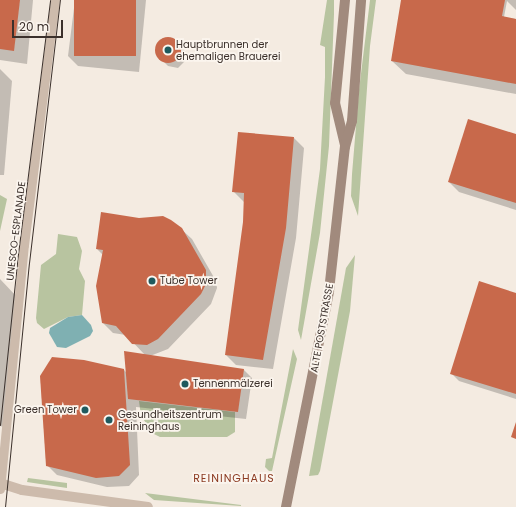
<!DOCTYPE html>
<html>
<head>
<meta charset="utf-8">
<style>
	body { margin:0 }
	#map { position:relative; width:516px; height:507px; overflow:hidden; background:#f4ebe1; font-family:Poppins,sans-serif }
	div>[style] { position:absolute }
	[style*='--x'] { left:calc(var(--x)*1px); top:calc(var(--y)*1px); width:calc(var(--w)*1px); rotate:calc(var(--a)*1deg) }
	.green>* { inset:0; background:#b8c4a0 }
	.water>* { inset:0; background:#7fb0b2 }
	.shadow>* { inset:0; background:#0003 }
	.building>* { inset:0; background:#c8694b; transform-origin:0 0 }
	.round { border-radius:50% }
	.lane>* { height:9px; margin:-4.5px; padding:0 4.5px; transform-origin:4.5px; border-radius:4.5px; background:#cdbbac }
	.street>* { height:10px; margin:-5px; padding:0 5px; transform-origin:5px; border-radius:5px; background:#cdbbac }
	.secondary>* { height:10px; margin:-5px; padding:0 5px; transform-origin:5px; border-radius:5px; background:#a18a7d }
	.tram>* { height:1px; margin:-0.5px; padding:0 0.5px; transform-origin:0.5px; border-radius:0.5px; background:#3b302b }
	.dots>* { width:11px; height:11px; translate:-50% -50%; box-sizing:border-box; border:2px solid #fbf5ee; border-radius:50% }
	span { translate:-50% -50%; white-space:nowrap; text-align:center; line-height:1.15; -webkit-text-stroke:3.5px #fbf5ee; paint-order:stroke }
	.poi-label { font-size:10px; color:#3b302b }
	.left { translate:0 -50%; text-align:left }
	.right { translate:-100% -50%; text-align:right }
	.street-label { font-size:10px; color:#3b302b }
	.neighbourhood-label { font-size:11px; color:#8c3b22; letter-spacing:1px }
	.scale { position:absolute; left:12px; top:20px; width:51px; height:18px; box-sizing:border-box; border:2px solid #3b302b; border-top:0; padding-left:5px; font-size:12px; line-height:14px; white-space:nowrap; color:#3b302b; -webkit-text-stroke:3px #fbf5ee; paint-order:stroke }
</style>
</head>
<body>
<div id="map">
	<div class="green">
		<i style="clip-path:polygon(327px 0,334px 0,334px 14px,329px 146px,320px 233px,301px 340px,298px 330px,320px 169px,325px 77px,325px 47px,320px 45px)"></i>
		<i style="clip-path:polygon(370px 0,376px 0,370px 46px,358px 216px,351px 196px,352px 174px,359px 90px)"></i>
		<i style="clip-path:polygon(0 195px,7px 199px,0 231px)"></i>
		<i style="clip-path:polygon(58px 234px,77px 237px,82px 251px,79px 269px,85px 281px,82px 315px,68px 317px,44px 329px,37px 323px,36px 318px,41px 265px,56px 254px)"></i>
		<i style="clip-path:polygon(355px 255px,350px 311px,320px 471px,318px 475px,309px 476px,346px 268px)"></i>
		<i style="clip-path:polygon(293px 349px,297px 359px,272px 471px,269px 471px,265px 467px,266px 459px,272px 458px)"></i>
		<i style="clip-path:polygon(139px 401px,235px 412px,235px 432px,227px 437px,160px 437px,154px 434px,141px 416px)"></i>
		<i style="clip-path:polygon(28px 478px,67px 483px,67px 488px,27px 482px)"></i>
		<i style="clip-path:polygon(145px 493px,241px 505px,241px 506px,154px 500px)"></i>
	</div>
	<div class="water">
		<i style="clip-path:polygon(82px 315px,91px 325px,93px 331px,90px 336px,66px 348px,57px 347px,49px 333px,50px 328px,68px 317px)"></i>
	</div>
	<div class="shadow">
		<i style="clip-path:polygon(0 0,33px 0,27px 64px,0 60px)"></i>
		<i style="clip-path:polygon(75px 0,146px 0,139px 72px,78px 66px,68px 56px)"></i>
		<i style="clip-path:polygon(402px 0,516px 0,516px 10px,507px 1px,504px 17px,516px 19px,516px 94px,406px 74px,392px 61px)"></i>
		<i style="clip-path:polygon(163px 38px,174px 39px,186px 52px,186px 60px,178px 68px,168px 66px,156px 54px,157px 44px)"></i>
		<i style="clip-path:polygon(0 69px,12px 81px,4px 175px,0 175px)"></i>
		<i style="clip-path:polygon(239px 133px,294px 138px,304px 148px,296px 238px,273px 369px,236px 365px,226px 355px,244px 222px,244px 202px,233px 191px)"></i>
		<i style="clip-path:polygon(516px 135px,516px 210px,459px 192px,449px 182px)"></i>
		<i style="clip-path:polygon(181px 229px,192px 239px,216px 281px,217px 288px,211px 304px,168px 349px,150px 356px,244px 370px,252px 378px,246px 419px,136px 407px,139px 475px,129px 486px,107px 487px,57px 475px,47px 465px,124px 370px,127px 373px,145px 355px,126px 335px,113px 333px,103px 323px,103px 255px,97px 249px)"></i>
		<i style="clip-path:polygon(0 279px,17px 297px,4px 427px,0 426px)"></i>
		<i style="clip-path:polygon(516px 294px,516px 399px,459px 381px,451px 373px)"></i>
	</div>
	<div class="building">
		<i style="clip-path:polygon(0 0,20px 0,14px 51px,0 49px)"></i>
		<i style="left:74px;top:0;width:62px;height:56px"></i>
		<i style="clip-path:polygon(401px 0,505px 0,502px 16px,516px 19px,516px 84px,391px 61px)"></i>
		<i class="round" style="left:155px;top:37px;width:26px;height:26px"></i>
		<i style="clip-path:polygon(468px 119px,516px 134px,516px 203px,448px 182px)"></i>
		<i style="clip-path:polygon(238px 132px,294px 137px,286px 228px,263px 360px,225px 355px,243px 222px,244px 193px,232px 192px)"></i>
		<i style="clip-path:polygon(101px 212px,139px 218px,163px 216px,171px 220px,182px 228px,206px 270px,206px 284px,201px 294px,158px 339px,147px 345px,132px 344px,116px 326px,102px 323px,96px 286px,103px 250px,96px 249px)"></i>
		<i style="clip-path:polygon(479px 281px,516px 293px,516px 394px,450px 374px)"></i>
		<i style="clip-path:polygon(124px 351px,244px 369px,238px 412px,128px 399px)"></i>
		<i style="clip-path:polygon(52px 357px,84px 360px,124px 369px,130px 465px,119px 476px,96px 478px,46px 466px,40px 376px)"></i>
		<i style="clip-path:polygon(516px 422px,516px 439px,511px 437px)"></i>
	</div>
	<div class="lane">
		<i style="--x:0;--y:489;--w:245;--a:-84.4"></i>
		<i style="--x:24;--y:245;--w:247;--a:-82.8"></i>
	</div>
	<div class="street">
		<i style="--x:0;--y:483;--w:23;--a:18"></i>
		<i style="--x:22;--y:490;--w:127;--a:7.7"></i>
	</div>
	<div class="secondary">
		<i style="--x:345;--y:0;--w:103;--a:95.5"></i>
		<i style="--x:335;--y:103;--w:43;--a:76.6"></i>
		<i style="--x:286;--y:507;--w:220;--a:-78.7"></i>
		<i style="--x:329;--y:291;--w:145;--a:-83.7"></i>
		<i style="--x:345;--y:147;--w:27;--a:-75"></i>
		<i style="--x:352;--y:121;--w:121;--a:-85.7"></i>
	</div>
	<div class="tram">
		<i style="--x:0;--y:425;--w:164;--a:-84"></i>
		<i style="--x:17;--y:262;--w:264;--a:-82.8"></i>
		<i style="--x:5;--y:507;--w:245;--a:-84.4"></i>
		<i style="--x:29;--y:263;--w:265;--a:-83.3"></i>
	</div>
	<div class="dots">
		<i style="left:168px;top:50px;background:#1f5a5e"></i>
		<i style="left:152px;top:281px;background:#1f5a5e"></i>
		<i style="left:185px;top:384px;background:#1f5a5e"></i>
		<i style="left:85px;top:410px;background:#1f5a5e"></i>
		<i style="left:109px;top:420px;background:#1f5a5e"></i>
	</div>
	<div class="poi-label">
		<span class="left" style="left:176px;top:50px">Hauptbrunnen der<br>ehemaligen Brauerei</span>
		<span class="left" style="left:160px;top:281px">Tube Tower</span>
		<span class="left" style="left:193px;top:384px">Tennenmälzerei</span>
		<span class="right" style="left:77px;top:410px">Green Tower</span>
		<span class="left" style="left:118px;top:420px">Gesundheitszentrum<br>Reininghaus</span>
	</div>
	<div class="street-label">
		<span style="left:16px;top:231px;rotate:-83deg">UNESCO-ESPLANADE</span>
		<span style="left:322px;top:328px;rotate:-80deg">ALTE POSTSTRASSE</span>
	</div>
	<div class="neighbourhood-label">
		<span style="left:234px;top:478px">REININGHAUS</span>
	</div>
	<div class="scale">20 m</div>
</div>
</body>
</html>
